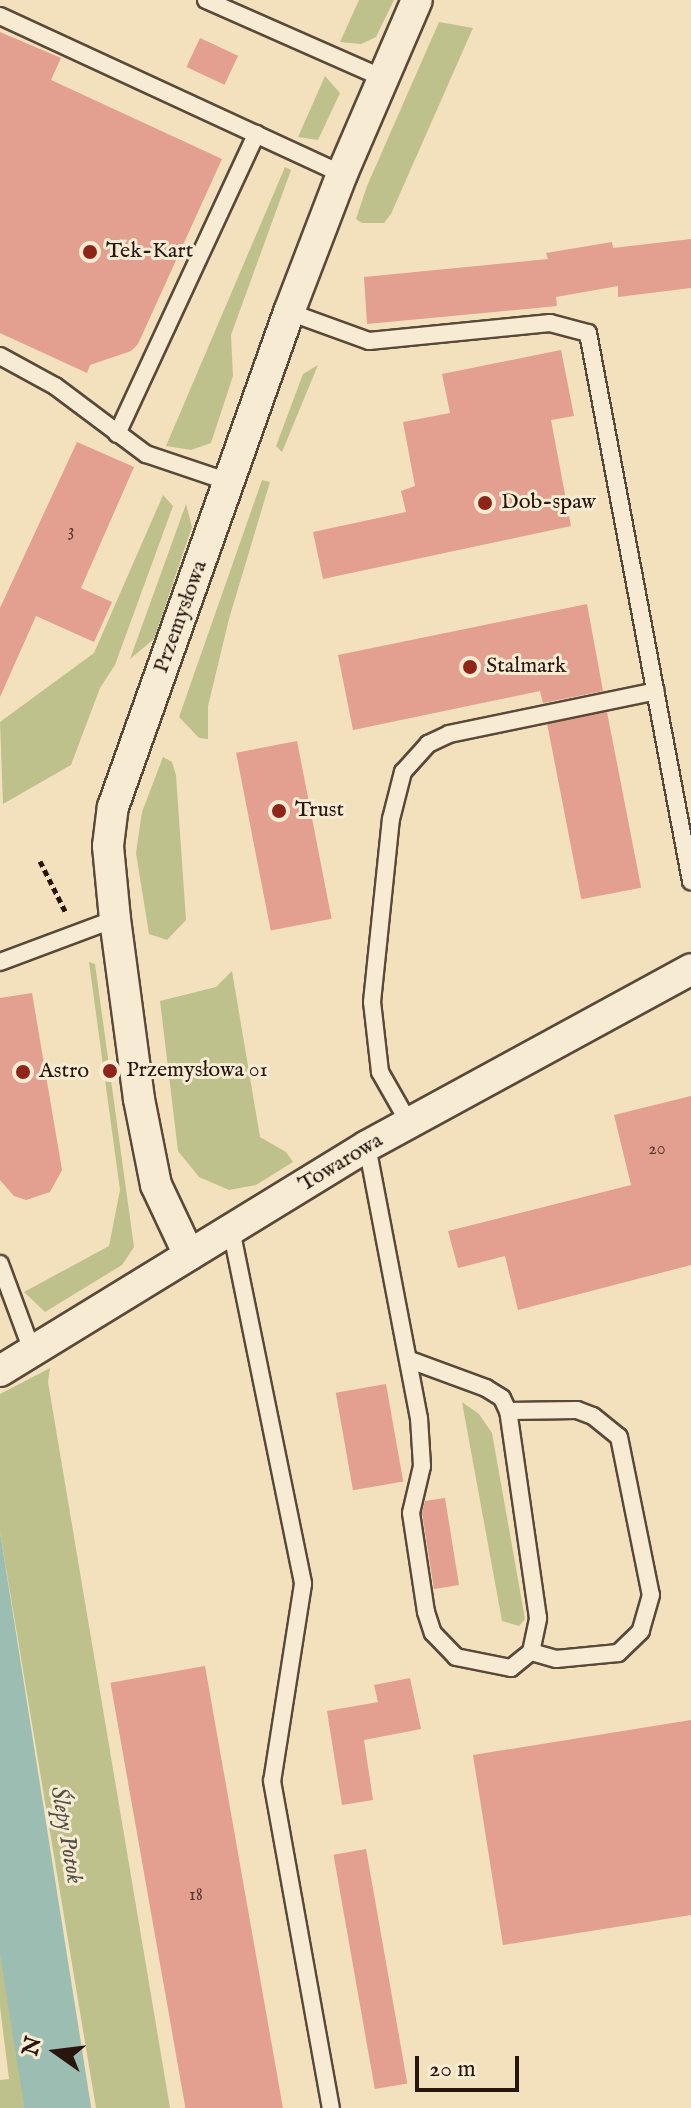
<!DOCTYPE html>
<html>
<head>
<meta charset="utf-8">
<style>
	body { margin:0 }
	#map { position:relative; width:691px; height:2108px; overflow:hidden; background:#f2e1bc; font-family:"IM FELL English",serif }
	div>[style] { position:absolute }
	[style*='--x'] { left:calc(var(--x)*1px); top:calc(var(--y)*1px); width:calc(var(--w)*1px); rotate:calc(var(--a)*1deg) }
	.green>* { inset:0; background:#bfc18d }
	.water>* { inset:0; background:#9bbdb2; transform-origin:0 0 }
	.building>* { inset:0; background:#e39f90; transform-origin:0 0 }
	.path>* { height:5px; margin-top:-2.5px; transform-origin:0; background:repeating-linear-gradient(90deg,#27150e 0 6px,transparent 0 10px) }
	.roads { filter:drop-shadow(2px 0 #5a483a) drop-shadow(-2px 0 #5a483a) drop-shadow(0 2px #5a483a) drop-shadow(0 -2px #5a483a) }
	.lane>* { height:16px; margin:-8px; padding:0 8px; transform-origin:8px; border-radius:8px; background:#f7ecd3 }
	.street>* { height:30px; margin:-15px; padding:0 15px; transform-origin:15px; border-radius:15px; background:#f7ecd3 }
	.dots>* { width:22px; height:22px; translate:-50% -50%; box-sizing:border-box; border:4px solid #f7ecd3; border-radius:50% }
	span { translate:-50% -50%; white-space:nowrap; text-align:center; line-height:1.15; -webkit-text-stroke:6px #f7ecd3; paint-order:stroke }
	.number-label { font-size:18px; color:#56382e }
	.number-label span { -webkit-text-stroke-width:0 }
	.poi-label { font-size:22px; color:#27150e }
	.left { translate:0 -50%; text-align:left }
	.street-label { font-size:22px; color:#27150e }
	.water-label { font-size:24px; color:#505047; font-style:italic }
	.north { position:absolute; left:16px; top:2012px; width:80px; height:80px; -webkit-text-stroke:6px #f7ecd3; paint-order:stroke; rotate:284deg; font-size:22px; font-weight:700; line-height:32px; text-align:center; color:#27150e }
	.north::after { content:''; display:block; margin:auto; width:28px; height:36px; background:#27150e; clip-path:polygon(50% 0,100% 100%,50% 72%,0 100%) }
	.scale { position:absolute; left:415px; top:2056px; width:104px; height:36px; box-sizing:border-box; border:4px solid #27150e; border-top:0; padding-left:10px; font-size:24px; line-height:28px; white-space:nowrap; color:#27150e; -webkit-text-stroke:6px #f7ecd3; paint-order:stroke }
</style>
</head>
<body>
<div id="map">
	<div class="green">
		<i style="clip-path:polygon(359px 0,394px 0,376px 37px,361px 44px,340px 42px)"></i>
		<i style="clip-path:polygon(439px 22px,473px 28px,391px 214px,384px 223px,362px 223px,356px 219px,367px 186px)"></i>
		<i style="clip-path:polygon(325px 76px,340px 93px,318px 140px,298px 137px)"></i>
		<i style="clip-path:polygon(285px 167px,291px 170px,231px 335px,233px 376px,211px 443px,191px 450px,166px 446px)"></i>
		<i style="clip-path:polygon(318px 365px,282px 452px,276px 446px,303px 374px)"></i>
		<i style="clip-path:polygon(262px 480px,270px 482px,229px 619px,208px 706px,208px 739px,199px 738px,179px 717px)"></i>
		<i style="clip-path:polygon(163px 495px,173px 506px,115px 665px,100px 688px,71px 765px,3px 804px,0 722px,94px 653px)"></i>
		<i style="clip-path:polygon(186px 504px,192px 527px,154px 639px,130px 659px)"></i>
		<i style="clip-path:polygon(163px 757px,172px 762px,176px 775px,186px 920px,167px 940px,149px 934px,136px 853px,142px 812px)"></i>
		<i style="clip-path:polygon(89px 962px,95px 964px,134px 1247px,122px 1265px,45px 1312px,24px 1292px,109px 1246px,120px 1190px)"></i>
		<i style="clip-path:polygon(232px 971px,260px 1137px,286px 1152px,293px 1162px,256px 1185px,229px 1190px,199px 1177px,178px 1151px,160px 1001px,216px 987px)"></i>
		<i style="clip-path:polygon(50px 1368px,48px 1382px,170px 2108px,96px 2108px,0 1532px,0 1394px)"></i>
		<i style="clip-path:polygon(462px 1402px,479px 1414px,492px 1433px,525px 1619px,519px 1626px,502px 1621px)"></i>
		<i style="clip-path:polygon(0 1598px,85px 2108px,0 2108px,0 2080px,9px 2079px,0 2007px)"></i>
	</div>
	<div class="water">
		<i style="left:0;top:1532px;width:584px;height:66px;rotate:81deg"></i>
	</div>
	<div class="building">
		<i style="clip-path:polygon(0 32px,61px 58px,51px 80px,222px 159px,138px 344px,131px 351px,90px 365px,87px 373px,0 333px)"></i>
		<i style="left:200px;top:38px;width:42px;height:32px;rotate:25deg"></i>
		<i style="clip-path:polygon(691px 239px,691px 288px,618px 297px,618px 286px,556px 297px,557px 306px,367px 324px,364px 277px,548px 259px,546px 253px,612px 242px,613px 248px)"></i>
		<i style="clip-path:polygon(561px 350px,574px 416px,551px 420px,571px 526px,323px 579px,313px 532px,406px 512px,401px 491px,415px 486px,403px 422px,450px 413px,442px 374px)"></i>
		<i style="clip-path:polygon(77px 442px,134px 467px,81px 588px,112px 602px,94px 642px,36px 616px,0 697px,0 608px)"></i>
		<i style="clip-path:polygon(587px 604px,603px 691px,543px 703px,540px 691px,353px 730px,338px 655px)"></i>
		<i style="left:607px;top:712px;width:179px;height:61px;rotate:79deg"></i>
		<i style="left:297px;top:741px;width:181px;height:62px;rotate:79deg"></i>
		<i style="clip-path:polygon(32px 993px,62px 1170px,50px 1192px,26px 1200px,14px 1196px,0 1180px,0 998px)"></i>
		<i style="clip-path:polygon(691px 1096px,691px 1265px,518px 1310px,505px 1256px,458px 1268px,448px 1231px,631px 1185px,614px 1115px)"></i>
		<i style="left:386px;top:1384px;width:99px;height:51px;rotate:80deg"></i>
		<i style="clip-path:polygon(445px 1498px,459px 1585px,434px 1589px,422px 1513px,425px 1501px)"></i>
		<i style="left:205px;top:1666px;width:449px;height:96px;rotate:80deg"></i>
		<i style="clip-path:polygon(410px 1678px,421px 1729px,364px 1740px,373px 1800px,342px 1805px,327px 1711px,378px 1702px,374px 1685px)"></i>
		<i style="clip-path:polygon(691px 1720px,691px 1915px,503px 1945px,473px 1755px)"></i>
		<i style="left:366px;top:1849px;width:238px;height:33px;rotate:80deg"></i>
	</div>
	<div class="path">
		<i style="--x:40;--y:861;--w:58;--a:63.4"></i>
	</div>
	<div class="roads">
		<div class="lane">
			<i style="--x:206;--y:0;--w:193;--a:23.8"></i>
			<i style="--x:0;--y:16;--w:377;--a:24.8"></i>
			<i style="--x:289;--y:312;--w:85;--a:19.9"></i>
			<i style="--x:369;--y:341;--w:182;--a:-5.7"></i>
			<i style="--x:550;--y:323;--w:39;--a:15"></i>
			<i style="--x:588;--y:333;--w:558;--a:79.36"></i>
			<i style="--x:0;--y:356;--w:63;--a:28.6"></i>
			<i style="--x:55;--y:386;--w:114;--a:36.8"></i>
			<i style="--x:146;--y:454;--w:88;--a:18.6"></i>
			<i style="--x:117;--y:434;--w:331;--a:-65.1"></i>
			<i style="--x:0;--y:962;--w:123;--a:-20.5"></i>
			<i style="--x:409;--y:1123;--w:59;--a:-119.6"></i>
			<i style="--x:380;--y:1072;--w:70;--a:-96.5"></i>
			<i style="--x:372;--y:1002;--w:184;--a:-84.1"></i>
			<i style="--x:391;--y:819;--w:49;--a:-75.7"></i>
			<i style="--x:403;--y:772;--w:38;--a:-48"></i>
			<i style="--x:428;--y:744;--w:23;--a:-25"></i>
			<i style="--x:449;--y:734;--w:211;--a:-11.7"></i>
			<i style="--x:367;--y:1146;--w:277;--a:79.2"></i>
			<i style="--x:419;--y:1418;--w:48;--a:86.4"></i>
			<i style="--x:422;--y:1466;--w:48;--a:103.2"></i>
			<i style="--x:411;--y:1513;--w:100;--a:81.4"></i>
			<i style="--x:426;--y:1612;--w:22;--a:72"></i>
			<i style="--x:433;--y:1633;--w:33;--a:46"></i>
			<i style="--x:456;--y:1657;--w:56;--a:11.3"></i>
			<i style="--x:511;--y:1668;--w:26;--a:-39"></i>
			<i style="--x:531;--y:1652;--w:35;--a:-78"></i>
			<i style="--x:538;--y:1618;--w:209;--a:-98.2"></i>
			<i style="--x:508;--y:1411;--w:14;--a:-115"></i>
			<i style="--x:502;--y:1398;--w:19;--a:-148"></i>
			<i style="--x:486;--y:1388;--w:81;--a:-159.8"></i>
			<i style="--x:231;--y:1229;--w:362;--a:78.5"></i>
			<i style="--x:303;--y:1584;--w:199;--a:98.9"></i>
			<i style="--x:272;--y:1781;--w:332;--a:79.8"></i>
			<i style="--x:0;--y:1264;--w:95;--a:69.7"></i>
			<i style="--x:508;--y:1411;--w:69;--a:-0.8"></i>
			<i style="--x:577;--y:1410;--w:17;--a:21"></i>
			<i style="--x:593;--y:1416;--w:33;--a:39"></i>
			<i style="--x:619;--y:1437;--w:161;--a:78.6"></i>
			<i style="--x:651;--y:1595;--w:37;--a:106"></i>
			<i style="--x:641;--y:1631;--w:32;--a:136"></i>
			<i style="--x:618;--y:1653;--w:62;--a:174.5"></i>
			<i style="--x:556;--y:1659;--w:26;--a:-164"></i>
		</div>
		<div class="street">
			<i style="--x:189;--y:1255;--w:77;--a:-115.2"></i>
			<i style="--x:156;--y:1185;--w:88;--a:-101.2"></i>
			<i style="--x:139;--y:1099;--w:182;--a:-97.6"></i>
			<i style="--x:115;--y:919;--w:73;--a:-95.5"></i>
			<i style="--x:108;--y:846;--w:39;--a:-83"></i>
			<i style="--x:113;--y:807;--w:525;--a:-70.43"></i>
			<i style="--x:289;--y:312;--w:148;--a:-69"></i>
			<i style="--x:342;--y:174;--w:189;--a:-66.7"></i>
			<i style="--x:0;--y:1371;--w:430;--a:-31.5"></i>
			<i style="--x:367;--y:1146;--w:369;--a:-28.6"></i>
		</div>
	</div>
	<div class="dots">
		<i style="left:90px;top:252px;background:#8f2418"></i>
		<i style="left:485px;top:503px;background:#8f2418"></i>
		<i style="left:470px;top:667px;background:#8f2418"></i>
		<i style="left:279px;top:811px;background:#8f2418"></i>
		<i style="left:110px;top:1071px;background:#8f2418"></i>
		<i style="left:23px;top:1072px;background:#8f2418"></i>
	</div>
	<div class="number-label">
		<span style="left:71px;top:532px">3</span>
		<span style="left:657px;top:1150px">20</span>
		<span style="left:196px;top:1896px">18</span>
	</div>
	<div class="poi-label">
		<span class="left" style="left:106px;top:252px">Tek-Kart</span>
		<span class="left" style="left:501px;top:503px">Dob-spaw</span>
		<span class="left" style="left:486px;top:667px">Stalmark</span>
		<span class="left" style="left:295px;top:811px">Trust</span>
		<span class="left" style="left:126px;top:1071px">Przemysłowa 01</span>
		<span class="left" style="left:39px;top:1072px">Astro</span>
	</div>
	<div class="street-label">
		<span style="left:181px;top:617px;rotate:-70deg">Przemysłowa</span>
		<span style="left:341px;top:1163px;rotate:-31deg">Towarowa</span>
	</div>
	<div class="water-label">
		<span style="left:66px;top:1835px;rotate:80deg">Ślepy Potok</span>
	</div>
	<div class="north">N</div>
	<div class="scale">20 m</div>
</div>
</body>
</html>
